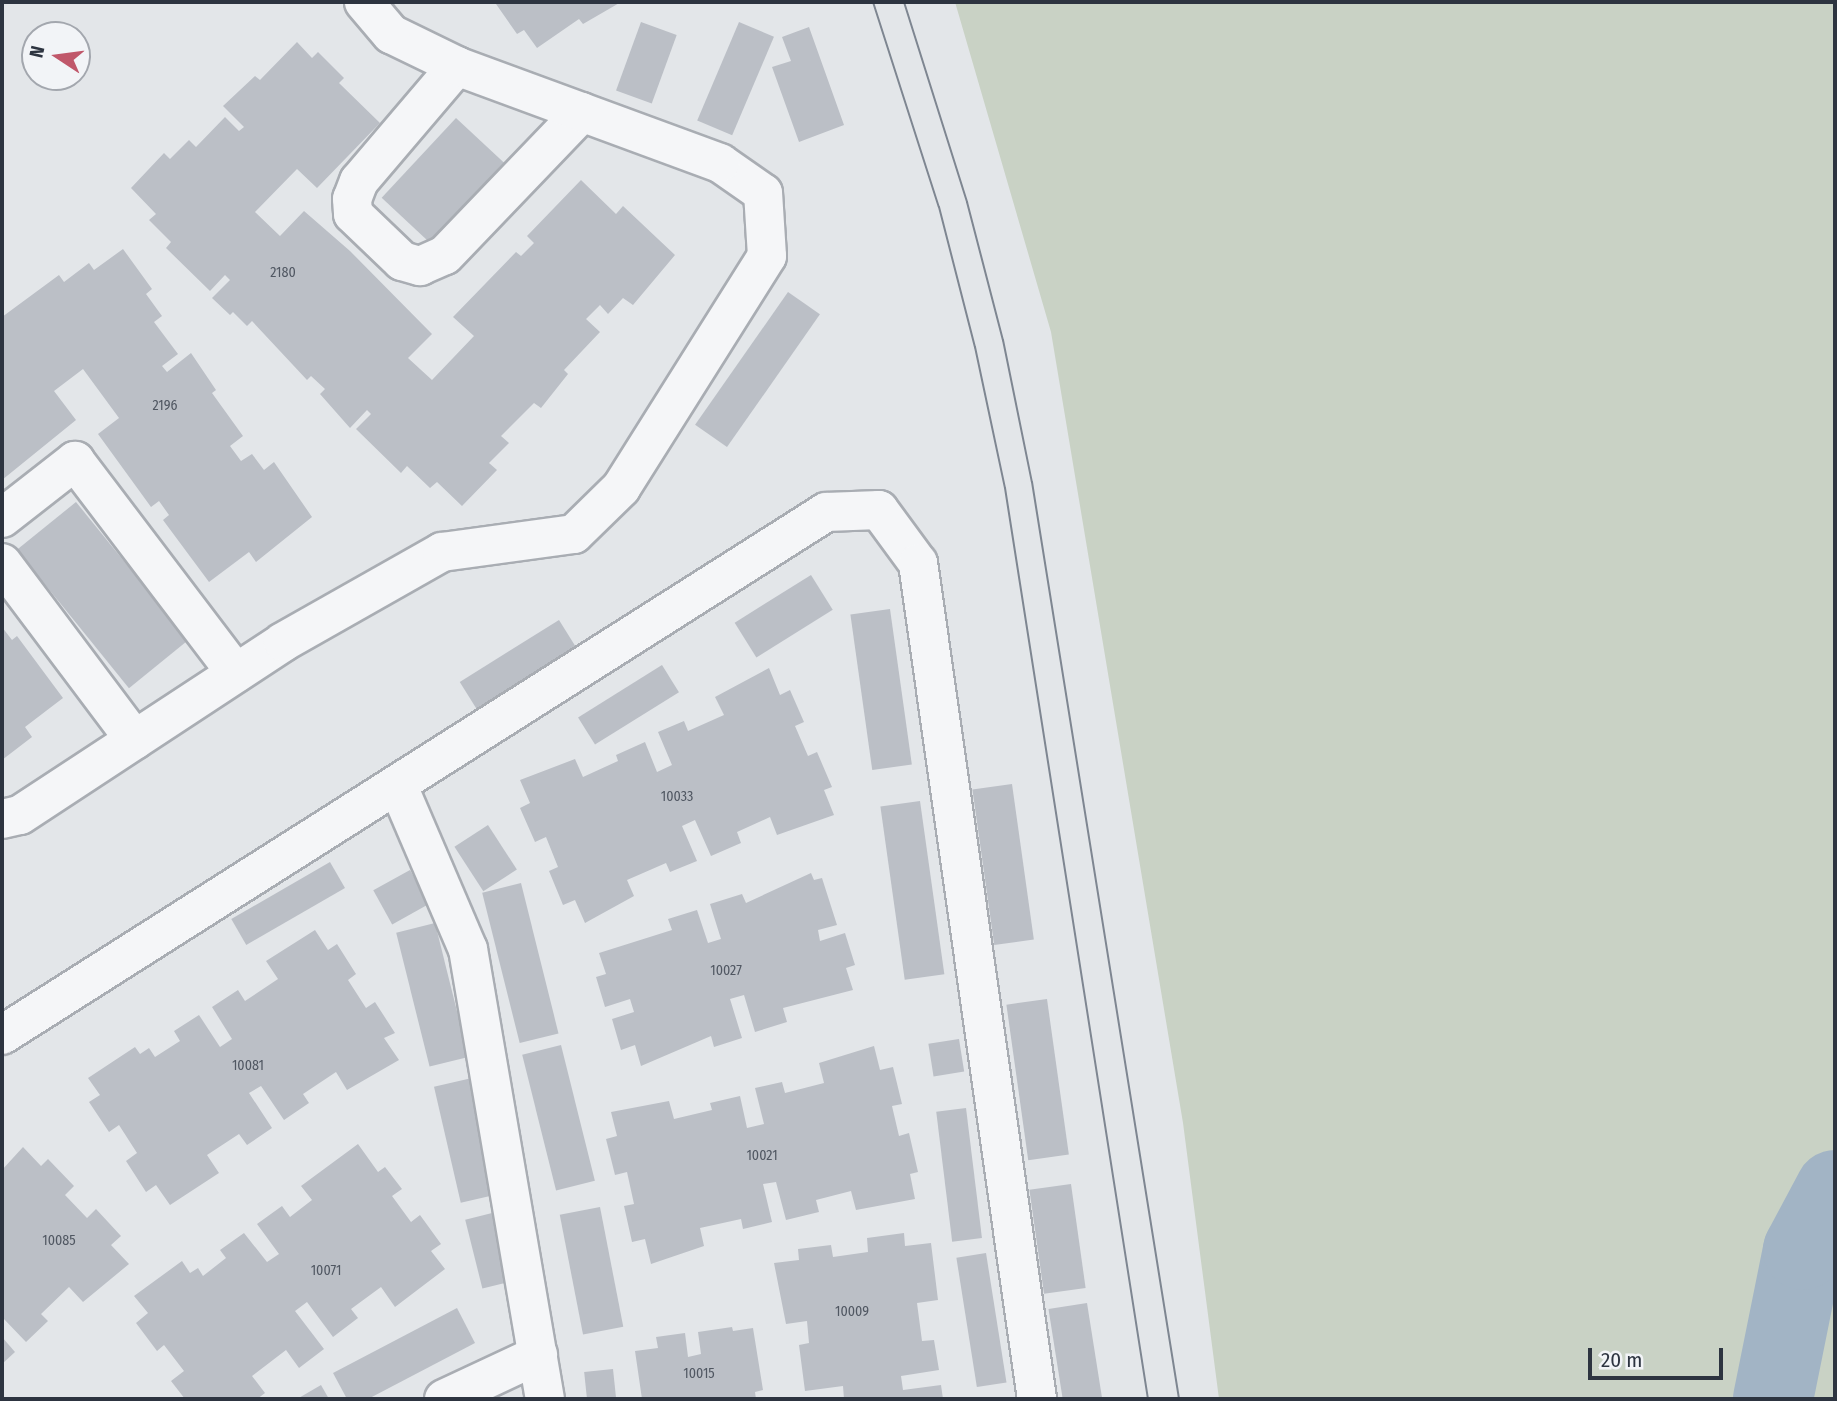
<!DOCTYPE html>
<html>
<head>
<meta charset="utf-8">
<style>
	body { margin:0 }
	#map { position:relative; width:1837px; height:1401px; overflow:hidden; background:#e3e6e9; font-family:"Fira Sans Condensed",sans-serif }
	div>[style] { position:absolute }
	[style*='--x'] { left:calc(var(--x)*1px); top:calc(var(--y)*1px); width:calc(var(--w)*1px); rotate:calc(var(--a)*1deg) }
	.green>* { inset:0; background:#c9d2c5 }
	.river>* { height:80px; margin:-40px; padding:0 40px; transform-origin:40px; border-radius:40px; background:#a2b4c5 }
	.building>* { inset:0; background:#bbbfc6; transform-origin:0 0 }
	.roads { filter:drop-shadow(2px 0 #a9adb3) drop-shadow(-2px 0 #a9adb3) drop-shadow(0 2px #a9adb3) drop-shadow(0 -2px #a9adb3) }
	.minor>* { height:38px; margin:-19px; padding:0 19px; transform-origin:19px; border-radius:19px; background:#f5f6f8 }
	.tram>* { height:2px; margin:-1px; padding:0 1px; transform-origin:1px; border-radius:1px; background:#7e8691 }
	span { translate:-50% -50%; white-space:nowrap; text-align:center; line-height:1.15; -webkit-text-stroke:6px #f2f4f7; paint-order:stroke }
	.number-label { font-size:14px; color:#505762 }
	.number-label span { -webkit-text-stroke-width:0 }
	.frame { position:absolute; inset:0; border:4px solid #2d3440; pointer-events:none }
	.north { position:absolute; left:21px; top:21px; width:70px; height:70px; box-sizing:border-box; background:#f2f4f7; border:2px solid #a3a7ae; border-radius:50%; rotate:283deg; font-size:19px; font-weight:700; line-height:28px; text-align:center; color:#2d3440 }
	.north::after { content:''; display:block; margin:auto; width:24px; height:32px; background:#c0576a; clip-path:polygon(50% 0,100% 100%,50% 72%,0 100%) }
	.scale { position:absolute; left:1588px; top:1348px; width:135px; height:32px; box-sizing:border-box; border:4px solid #2d3440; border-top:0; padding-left:9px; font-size:21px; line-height:24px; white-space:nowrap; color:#2d3440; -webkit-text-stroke:5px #f2f4f7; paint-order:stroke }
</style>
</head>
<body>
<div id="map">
	<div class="green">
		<i style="clip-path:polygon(955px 2px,1835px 2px,1835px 1399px,1219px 1399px,1183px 1123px,1051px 332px)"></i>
	</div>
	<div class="river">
		<i style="--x:1773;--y:1399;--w:152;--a:-78.6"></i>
		<i style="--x:1803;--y:1250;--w:68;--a:-61.9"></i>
	</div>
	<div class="building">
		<i style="clip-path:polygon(499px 2px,621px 2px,583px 24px,579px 19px,537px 48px,524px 30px,517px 34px,496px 4px)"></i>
		<i style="left:641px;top:22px;width:38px;height:73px;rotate:20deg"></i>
		<i style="left:739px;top:22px;width:38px;height:107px;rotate:23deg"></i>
		<i style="clip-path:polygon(809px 27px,844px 125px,799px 142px,772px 67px,791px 61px,782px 37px)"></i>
		<i style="clip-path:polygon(297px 42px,312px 58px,318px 52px,344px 78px,339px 83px,380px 123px,317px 188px,297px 169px,255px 212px,280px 236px,304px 211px,350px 251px,432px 334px,408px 358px,432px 380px,474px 336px,453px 317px,516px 252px,521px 256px,534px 243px,527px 236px,581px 180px,616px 214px,623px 206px,675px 255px,633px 305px,623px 298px,608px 314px,600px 305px,586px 319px,600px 332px,564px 370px,568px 374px,541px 408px,534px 403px,501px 436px,509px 443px,489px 463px,497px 470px,462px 506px,437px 482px,430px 488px,407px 466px,401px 473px,356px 429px,371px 414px,367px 410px,350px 428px,320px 394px,325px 389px,311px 376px,307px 380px,252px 321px,247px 326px,233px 312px,230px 315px,212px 298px,230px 280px,225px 275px,210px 291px,166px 248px,171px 242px,149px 220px,156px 214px,131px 188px,164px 153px,170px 159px,189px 140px,196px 147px,225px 117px,239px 131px,244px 127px,223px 106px,255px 76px,260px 80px)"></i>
		<i style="left:456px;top:118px;width:74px;height:109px;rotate:43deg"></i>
		<i style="clip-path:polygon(123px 249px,152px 289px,146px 294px,162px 316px,154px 322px,178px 354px,162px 366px,167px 372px,191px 353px,216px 390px,212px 393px,243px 436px,230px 446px,241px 461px,252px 454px,264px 470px,274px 462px,312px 517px,256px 562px,249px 552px,209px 582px,163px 520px,169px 515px,159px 501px,151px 507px,98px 434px,119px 418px,83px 369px,54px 391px,76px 420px,2px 480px,2px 317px,59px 275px,64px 282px,89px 263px,94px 270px)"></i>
		<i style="left:788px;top:292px;width:39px;height:162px;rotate:35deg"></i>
		<i style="left:76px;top:502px;width:178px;height:76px;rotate:51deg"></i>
		<i style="left:811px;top:575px;width:41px;height:90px;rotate:58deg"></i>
		<i style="left:890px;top:609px;width:157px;height:40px;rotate:82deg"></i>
		<i style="left:559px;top:620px;width:41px;height:117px;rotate:58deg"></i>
		<i style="clip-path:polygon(2px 627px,12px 640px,17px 636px,63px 698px,25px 727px,32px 737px,2px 760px)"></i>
		<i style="left:662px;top:665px;width:32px;height:99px;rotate:58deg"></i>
		<i style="clip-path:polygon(769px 668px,780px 695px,790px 690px,804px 722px,795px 726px,808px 756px,817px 752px,832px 787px,824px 790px,834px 815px,777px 835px,770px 817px,737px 832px,741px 843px,711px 856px,695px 820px,682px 826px,697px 861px,670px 872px,666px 863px,627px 880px,634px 896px,585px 923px,575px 900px,563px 905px,549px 871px,558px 867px,546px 837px,535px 842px,520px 808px,530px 803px,520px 780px,575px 759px,583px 777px,618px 761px,616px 755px,645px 742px,657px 772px,672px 765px,658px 732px,684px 721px,688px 731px,724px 715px,715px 697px)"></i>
		<i style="left:1012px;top:784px;width:157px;height:40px;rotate:82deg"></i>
		<i style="left:920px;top:801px;width:175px;height:40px;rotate:82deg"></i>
		<i style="left:488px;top:825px;width:53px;height:40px;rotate:57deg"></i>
		<i style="left:330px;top:862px;width:30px;height:114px;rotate:60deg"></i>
		<i style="left:410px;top:870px;width:39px;height:42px;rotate:61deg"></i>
		<i style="clip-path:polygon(811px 873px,814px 880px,822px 878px,837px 925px,818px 930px,820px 941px,845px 933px,855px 965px,846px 968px,853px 990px,783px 1008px,787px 1022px,755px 1032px,744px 995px,730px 999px,742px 1038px,714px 1047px,711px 1036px,641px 1066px,635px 1045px,621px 1050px,612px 1019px,634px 1012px,630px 999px,605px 1007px,596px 977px,606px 974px,599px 953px,672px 930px,668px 919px,697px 910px,708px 943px,721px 939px,710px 904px,742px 894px,746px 903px)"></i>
		<i style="left:521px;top:883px;width:155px;height:40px;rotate:76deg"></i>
		<i style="left:435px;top:923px;width:138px;height:40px;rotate:76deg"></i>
		<i style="clip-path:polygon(315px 930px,328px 950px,337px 944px,356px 974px,348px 980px,366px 1008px,375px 1002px,395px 1033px,384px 1038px,399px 1060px,347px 1090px,336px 1072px,303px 1094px,309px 1103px,284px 1120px,261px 1086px,249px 1093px,272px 1128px,247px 1145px,239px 1134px,207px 1155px,219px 1173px,170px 1205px,156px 1185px,146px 1192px,126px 1161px,137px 1153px,119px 1125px,109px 1132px,89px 1102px,100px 1095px,88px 1078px,135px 1047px,140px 1054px,149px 1048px,155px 1057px,180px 1041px,174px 1031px,199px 1015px,220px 1047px,232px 1039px,212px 1007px,238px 990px,245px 1001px,278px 979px,266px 961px)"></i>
		<i style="left:1047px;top:999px;width:157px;height:41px;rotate:82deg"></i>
		<i style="left:959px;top:1039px;width:33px;height:31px;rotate:81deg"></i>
		<i style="left:561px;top:1045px;width:140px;height:40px;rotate:76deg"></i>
		<i style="clip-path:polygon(874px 1046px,880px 1070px,893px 1067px,902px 1104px,892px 1106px,899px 1136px,909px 1133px,918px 1172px,910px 1174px,915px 1199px,856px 1210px,851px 1191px,816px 1200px,819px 1212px,786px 1220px,776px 1182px,763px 1184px,772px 1222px,743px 1229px,741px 1219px,700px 1228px,704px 1246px,651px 1264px,645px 1239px,632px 1242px,624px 1206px,634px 1204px,627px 1172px,615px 1175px,606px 1139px,617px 1136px,611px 1112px,669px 1101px,674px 1119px,712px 1110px,710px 1103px,740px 1096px,747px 1128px,764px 1124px,755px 1088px,782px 1082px,785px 1093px,824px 1083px,819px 1063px)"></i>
		<i style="left:472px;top:1078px;width:119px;height:39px;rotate:77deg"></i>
		<i style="left:966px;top:1108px;width:131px;height:30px;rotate:83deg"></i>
		<i style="clip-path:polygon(358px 1144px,378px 1172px,385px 1167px,402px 1189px,392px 1196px,411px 1222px,420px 1215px,441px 1244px,431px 1251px,445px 1269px,395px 1307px,381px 1287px,351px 1309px,358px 1318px,333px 1337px,307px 1302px,295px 1311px,324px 1349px,299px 1368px,286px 1350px,252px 1376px,265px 1393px,257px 1399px,185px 1399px,171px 1381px,184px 1371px,164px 1345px,157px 1351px,136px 1323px,148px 1313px,134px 1296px,182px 1261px,190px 1273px,198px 1268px,203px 1276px,226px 1258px,220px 1250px,244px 1233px,267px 1262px,279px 1254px,257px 1224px,282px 1206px,290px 1217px,312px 1200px,301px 1186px)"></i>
		<i style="clip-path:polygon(23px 1147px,41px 1166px,48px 1159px,74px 1186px,65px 1195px,87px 1218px,96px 1209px,121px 1236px,111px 1245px,129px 1264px,83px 1302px,69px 1287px,41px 1314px,48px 1321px,26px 1342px,2px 1317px,2px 1170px)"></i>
		<i style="left:1071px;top:1184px;width:105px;height:42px;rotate:82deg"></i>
		<i style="left:600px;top:1207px;width:122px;height:41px;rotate:79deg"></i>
		<i style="left:504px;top:1210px;width:71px;height:40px;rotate:76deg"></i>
		<i style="clip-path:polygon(904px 1233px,905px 1246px,931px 1243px,938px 1300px,917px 1303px,922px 1341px,934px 1340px,939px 1370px,901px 1376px,903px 1390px,941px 1385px,943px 1399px,844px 1399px,843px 1386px,805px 1391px,799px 1345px,809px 1343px,807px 1321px,786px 1324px,774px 1263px,799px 1260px,798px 1249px,831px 1245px,833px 1257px,868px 1252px,867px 1238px)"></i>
		<i style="left:986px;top:1253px;width:131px;height:30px;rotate:81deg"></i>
		<i style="left:1087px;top:1303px;width:97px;height:39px;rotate:81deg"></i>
		<i style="clip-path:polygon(457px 1308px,475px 1343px,368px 1399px,347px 1399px,333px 1373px)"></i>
		<i style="clip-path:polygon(732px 1327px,733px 1331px,753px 1328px,763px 1390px,755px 1392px,756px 1399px,642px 1399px,635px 1351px,658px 1348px,656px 1337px,685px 1333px,688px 1357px,701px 1354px,698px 1332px)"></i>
		<i style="clip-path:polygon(2px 1337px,15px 1352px,2px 1364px)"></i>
		<i style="left:613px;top:1369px;width:30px;height:29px;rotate:84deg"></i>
		<i style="clip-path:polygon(321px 1385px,329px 1399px,297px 1399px)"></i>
	</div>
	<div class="roads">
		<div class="minor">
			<i style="--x:457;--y:66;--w:151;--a:130.4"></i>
			<i style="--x:359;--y:181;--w:19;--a:111"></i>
			<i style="--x:352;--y:199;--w:15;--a:86"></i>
			<i style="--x:353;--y:214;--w:68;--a:43.8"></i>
			<i style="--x:402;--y:261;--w:19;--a:16"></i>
			<i style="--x:420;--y:266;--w:27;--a:-24"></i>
			<i style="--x:445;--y:255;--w:198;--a:-46.2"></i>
			<i style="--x:2;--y:518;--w:93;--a:-38"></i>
			<i style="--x:75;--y:461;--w:266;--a:52.8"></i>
			<i style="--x:2;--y:563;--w:221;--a:53.1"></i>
			<i style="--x:398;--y:786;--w:177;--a:66.8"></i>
			<i style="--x:468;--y:949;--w:457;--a:80.3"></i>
			<i style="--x:2;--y:819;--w:18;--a:-13"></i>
			<i style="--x:20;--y:815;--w:315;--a:-33.3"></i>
			<i style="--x:283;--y:642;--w:183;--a:-29.5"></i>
			<i style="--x:442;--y:552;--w:133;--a:-7.8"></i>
			<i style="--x:574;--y:534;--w:66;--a:-44.4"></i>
			<i style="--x:621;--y:488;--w:274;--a:-57.8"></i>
			<i style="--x:767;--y:256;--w:63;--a:-93.6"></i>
			<i style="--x:763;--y:193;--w:52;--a:-145.1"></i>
			<i style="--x:720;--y:163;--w:280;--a:-159.8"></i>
			<i style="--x:457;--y:66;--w:73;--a:-154.1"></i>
			<i style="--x:391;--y:34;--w:42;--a:-130.2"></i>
			<i style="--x:2;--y:1035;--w:976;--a:-32.4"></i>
			<i style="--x:826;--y:512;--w:53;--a:-2.2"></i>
			<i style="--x:879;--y:510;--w:66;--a:53.7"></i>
			<i style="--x:918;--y:563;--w:844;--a:81.9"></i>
			<i style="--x:444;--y:1399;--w:104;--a:-25.1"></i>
		</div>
	</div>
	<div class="tram">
		<i style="--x:873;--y:2;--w:215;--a:72.2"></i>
		<i style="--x:939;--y:207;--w:145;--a:75.6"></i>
		<i style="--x:975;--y:347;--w:144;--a:78"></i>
		<i style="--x:1005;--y:488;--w:922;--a:81.08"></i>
		<i style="--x:904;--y:2;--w:210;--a:72.5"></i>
		<i style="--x:967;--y:202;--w:143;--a:75.4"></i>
		<i style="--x:1003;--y:340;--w:145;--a:78.5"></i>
		<i style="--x:1032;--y:482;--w:929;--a:80.89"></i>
	</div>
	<div class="number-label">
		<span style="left:283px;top:273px">2180</span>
		<span style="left:165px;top:406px">2196</span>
		<span style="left:677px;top:797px">10033</span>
		<span style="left:726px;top:971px">10027</span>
		<span style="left:248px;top:1066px">10081</span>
		<span style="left:762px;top:1156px">10021</span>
		<span style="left:59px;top:1241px">10085</span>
		<span style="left:326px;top:1271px">10071</span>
		<span style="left:852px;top:1312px">10009</span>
		<span style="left:699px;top:1374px">10015</span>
	</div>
	<div class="frame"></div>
	<div class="north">N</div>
	<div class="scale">20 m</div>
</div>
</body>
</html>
